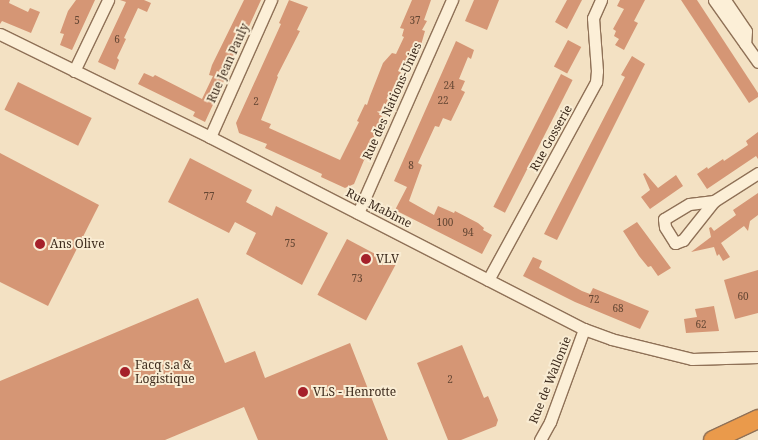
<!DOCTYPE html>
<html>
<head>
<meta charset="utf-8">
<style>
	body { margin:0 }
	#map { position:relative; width:758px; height:440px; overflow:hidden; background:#f3e1c3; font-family:"Noto Serif",serif }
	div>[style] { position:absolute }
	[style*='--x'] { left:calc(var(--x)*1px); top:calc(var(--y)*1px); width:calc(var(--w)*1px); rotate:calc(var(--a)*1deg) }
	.building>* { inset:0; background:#d59675; transform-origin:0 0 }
	.roads { filter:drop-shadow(1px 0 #8f7157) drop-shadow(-1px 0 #8f7157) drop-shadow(0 1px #8f7157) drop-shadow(0 -1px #8f7157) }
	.minor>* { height:11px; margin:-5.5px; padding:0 5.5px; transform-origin:5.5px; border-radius:5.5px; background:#fcefd7 }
	.highway>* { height:18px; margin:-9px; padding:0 9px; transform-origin:9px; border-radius:9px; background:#ea9a4b }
	.dots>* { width:14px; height:14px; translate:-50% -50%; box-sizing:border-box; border:2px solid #f9ecd3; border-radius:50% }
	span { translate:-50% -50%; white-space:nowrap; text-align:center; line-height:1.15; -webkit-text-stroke:4px #f9ecd3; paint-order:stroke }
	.number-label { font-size:10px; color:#634633 }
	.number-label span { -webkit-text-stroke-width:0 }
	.street-label { font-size:12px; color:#3d2b1d }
	.poi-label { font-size:12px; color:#3d2b1d }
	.left { translate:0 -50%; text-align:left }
</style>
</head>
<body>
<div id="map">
	<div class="building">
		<i style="clip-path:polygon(0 0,10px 0,9px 3px,28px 12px,30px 8px,40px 12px,31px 33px,2px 21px,0 24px)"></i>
		<i style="clip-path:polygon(76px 0,95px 0,72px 50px,60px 45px,64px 34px,60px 33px,68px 11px)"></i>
		<i style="clip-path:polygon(120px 0,144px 0,151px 3px,147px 12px,138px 8px,124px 38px,126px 39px,117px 58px,119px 60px,115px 70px,98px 62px,126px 2px)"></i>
		<i style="clip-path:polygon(244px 0,261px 0,205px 122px,193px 116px,195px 112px,138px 84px,144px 73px,153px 77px,155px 75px,202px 99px,213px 76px,209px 75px,212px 65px)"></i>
		<i style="clip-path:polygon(289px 0,308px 7px,297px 30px,300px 31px,277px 76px,278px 77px,261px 120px,271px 124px,269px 128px,340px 160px,359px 122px,357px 121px,365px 104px,367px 105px,370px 96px,383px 63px,392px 53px,396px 54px,404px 37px,402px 36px,404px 29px,400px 28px,412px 0,431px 0,424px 20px,427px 21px,422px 30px,425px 31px,419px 52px,413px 63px,408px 61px,403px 72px,401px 72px,354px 184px,345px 188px,321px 177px,322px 174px,265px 148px,267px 144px,239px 133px,236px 123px,281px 24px,279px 23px)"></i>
		<i style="clip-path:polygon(474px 0,499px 0,487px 30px,465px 21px)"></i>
		<i style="clip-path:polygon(567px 0,582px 0,567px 29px,555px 22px)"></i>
		<i style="clip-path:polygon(620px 0,645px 0,634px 21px,638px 23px,624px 50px,615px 45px,619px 39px,614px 36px,616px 31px,613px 29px,624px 9px,617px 6px)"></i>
		<i style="clip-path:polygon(681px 0,697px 0,758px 93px,758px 97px,749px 103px)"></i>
		<i style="left:568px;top:40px;width:15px;height:30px;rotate:28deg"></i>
		<i style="clip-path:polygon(456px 41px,474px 50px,471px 59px,468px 57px,459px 79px,465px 81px,461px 90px,465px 92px,451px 121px,443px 118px,439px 127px,435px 126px,418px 163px,422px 165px,409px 201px,434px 215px,438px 206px,454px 213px,455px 211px,478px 223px,484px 228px,483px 230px,492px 235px,482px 254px,395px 210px,407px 187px,394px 181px)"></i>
		<i style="clip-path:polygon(632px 56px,645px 64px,557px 240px,544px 234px,625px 77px,621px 75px)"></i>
		<i style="left:561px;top:74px;width:13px;height:149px;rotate:27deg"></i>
		<i style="left:18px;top:82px;width:82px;height:31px;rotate:26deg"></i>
		<i style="clip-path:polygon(758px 132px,758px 159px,756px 156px,707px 189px,697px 174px,707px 167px,708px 169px,723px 159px,724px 161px,748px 145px,746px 141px)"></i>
		<i style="clip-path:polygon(0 153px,99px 205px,48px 306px,0 282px)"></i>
		<i style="clip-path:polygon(190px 158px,252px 190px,246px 202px,272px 216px,276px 206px,328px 233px,302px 285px,246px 254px,256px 233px,235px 222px,229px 233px,168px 202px)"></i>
		<i style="clip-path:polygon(645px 173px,658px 188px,676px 175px,683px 186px,650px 209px,641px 197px,650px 190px,643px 174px)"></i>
		<i style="clip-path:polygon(758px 193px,758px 215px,750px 221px,748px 231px,744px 226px,721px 243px,730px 257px,723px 261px,719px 254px,717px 256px,714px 247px,691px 252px,711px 237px,709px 228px,711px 227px,714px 231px,736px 215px,733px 210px)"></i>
		<i style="clip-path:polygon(637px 222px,671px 268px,658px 276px,651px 266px,648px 267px,639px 256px,623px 231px)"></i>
		<i style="left:347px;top:239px;width:55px;height:63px;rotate:28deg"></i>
		<i style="clip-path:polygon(533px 257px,542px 261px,539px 268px,582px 291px,590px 294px,593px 288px,649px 311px,640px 329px,575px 302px,523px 276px)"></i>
		<i style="clip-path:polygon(758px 270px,758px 313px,735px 319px,724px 280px)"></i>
		<i style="clip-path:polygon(198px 298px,225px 363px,255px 351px,265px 378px,350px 343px,388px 440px,258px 440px,244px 407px,165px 440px,0 440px,0 381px)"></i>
		<i style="clip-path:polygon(714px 306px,719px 331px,686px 333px,684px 319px,697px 317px,695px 309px)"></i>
		<i style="clip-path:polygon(462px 345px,484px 398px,488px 396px,498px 420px,496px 426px,461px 440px,448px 440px,417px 363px)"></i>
	</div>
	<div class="roads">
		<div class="minor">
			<i style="--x:714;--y:0;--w:76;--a:54.6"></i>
			<i style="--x:725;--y:0;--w:37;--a:56"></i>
			<i style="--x:746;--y:31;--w:13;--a:94"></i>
			<i style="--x:0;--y:34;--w:234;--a:26.1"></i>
			<i style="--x:210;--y:137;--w:420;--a:27.2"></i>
			<i style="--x:584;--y:329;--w:29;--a:20"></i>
			<i style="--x:611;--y:339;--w:83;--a:13.9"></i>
			<i style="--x:692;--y:359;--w:66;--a:-1.7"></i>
			<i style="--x:74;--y:71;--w:79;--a:-64.4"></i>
			<i style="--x:210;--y:137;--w:150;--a:-66"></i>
			<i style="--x:714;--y:201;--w:25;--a:173"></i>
			<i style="--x:689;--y:204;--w:29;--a:149"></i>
			<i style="--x:664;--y:219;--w:8;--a:83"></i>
			<i style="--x:665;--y:227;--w:19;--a:58"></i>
			<i style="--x:675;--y:243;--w:9;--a:-21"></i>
			<i style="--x:683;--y:240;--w:50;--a:-51.5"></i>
			<i style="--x:714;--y:201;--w:52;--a:-32.5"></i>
			<i style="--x:358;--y:213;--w:233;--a:-66.2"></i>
			<i style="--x:488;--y:280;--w:226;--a:-61.4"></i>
			<i style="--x:596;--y:82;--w:11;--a:-85"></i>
			<i style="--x:597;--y:71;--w:53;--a:-94.3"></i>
			<i style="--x:593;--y:18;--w:20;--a:-66"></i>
			<i style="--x:540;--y:440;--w:21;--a:-61"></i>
			<i style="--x:550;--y:422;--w:99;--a:-69.9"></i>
		</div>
		<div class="highway">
			<i style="--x:713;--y:440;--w:50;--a:-25"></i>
		</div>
	</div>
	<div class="dots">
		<i style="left:40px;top:244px;background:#a5212a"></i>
		<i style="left:366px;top:259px;background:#a5212a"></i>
		<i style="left:125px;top:372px;background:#a5212a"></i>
		<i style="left:303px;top:392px;background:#a5212a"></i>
	</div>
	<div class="number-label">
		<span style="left:77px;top:21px">5</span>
		<span style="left:415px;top:21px">37</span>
		<span style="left:117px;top:40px">6</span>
		<span style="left:449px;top:86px">24</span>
		<span style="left:443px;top:101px">22</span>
		<span style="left:256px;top:102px">2</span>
		<span style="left:411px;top:166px">8</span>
		<span style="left:209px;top:197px">77</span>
		<span style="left:445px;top:223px">100</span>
		<span style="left:468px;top:233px">94</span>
		<span style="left:290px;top:244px">75</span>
		<span style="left:357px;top:279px">73</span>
		<span style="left:743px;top:297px">60</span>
		<span style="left:594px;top:300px">72</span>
		<span style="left:618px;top:309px">68</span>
		<span style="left:701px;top:325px">62</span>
		<span style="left:450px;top:380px">2</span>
	</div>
	<div class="street-label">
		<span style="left:228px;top:63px;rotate:-66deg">Rue Jean Pauly</span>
		<span style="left:392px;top:101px;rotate:-66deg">Rue des Nations-Unies</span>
		<span style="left:551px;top:138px;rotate:-61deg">Rue Gosserie</span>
		<span style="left:379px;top:208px;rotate:27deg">Rue Mabîme</span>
		<span style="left:550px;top:380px;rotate:-68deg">Rue de Wallonie</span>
	</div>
	<div class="poi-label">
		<span class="left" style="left:50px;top:244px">Ans Olive</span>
		<span class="left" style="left:376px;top:259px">VLV</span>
		<span class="left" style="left:135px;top:372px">Facq s.a &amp;<br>Logistique</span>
		<span class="left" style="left:313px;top:392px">VLS - Henrotte</span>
	</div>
</div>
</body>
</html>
